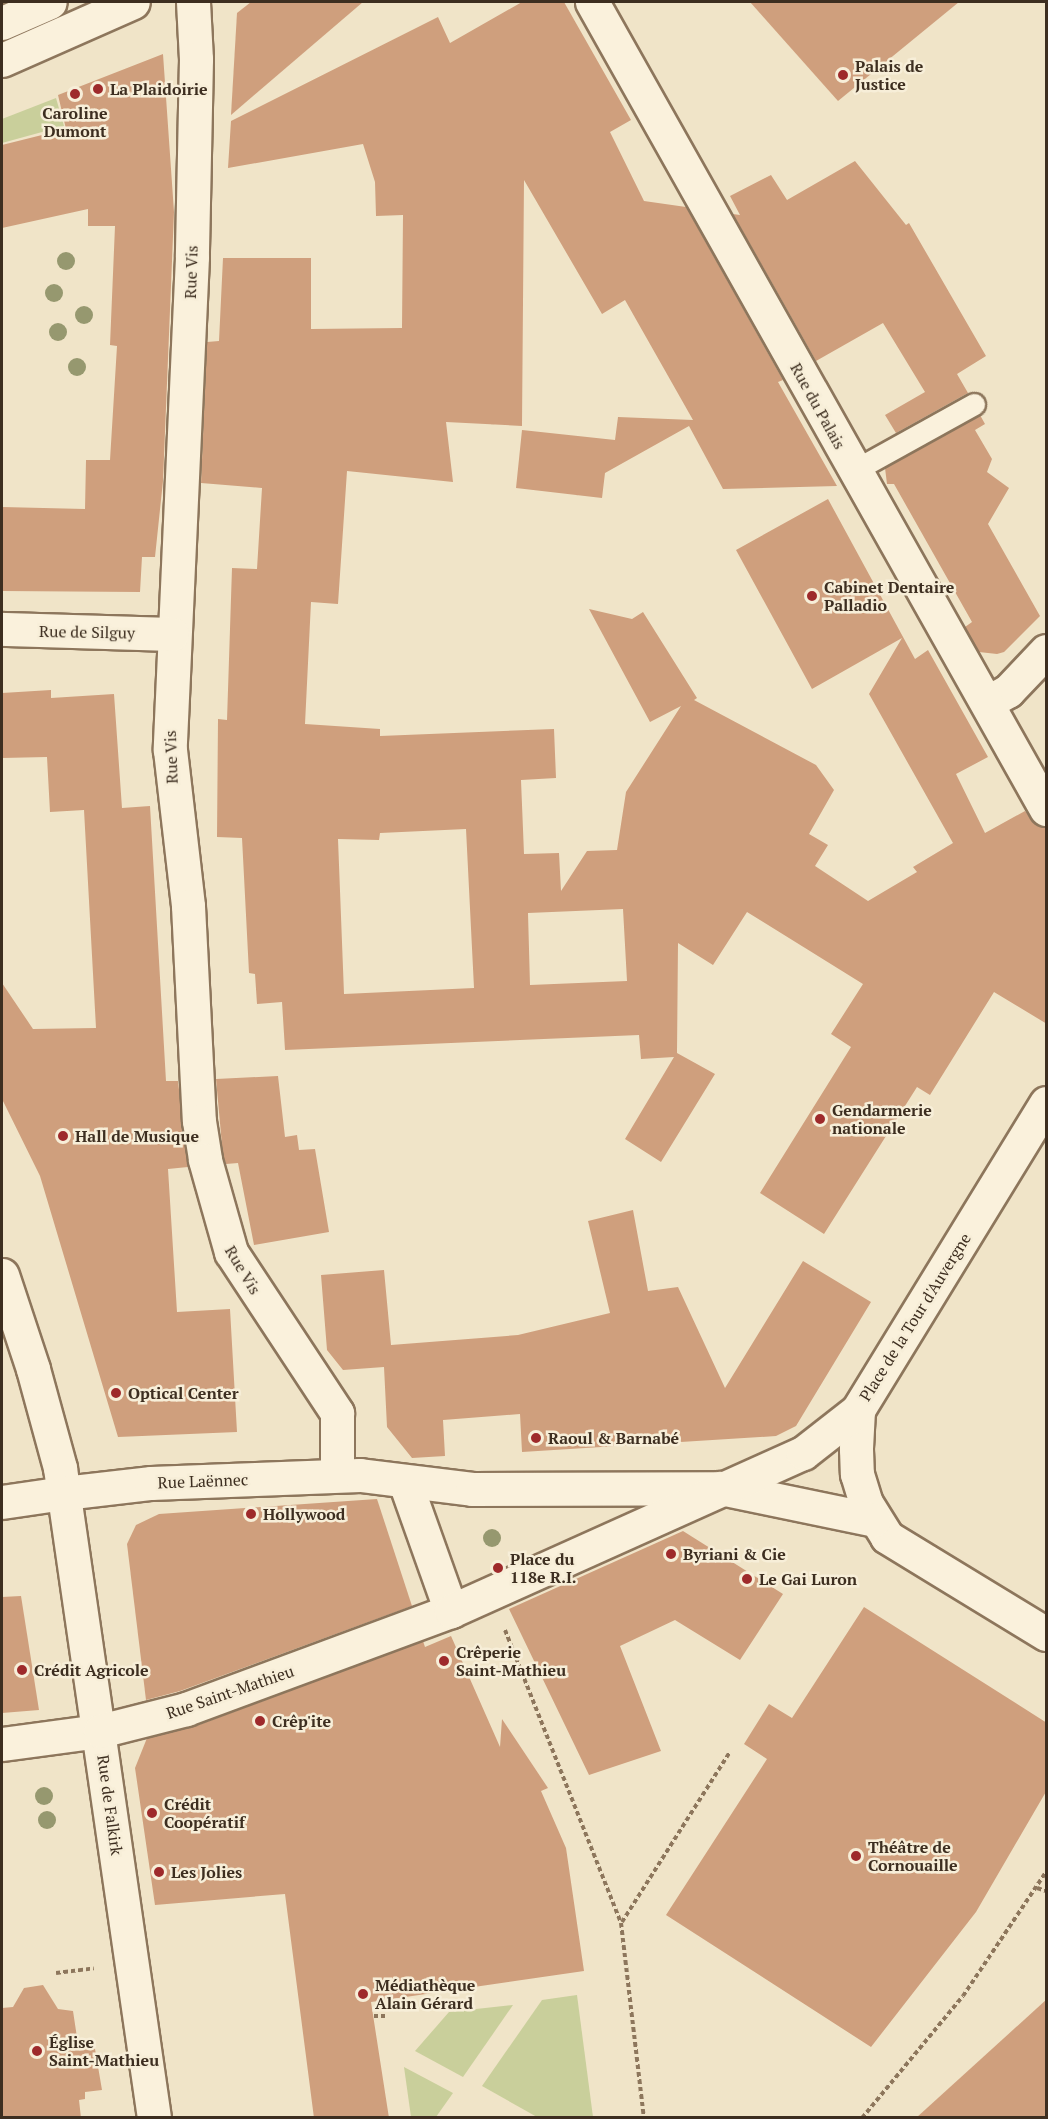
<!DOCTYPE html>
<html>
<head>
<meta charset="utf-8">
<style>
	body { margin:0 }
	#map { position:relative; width:1048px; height:2119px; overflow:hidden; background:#f0e4c8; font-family:"PT Serif",serif }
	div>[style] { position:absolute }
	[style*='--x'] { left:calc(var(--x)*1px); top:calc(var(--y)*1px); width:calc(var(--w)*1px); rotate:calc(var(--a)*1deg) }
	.green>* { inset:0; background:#c9cf9b }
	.building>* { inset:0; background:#cf9f7d }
	.path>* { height:4px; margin-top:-2px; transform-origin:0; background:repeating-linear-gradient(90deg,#8d765c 0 4.5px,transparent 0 7.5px) }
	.roads { filter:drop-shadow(2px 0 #8d765c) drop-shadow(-2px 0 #8d765c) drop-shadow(0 2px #8d765c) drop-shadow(0 -2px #8d765c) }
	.lane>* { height:21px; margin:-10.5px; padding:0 10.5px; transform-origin:10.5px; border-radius:10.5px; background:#faf1dc }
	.street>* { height:33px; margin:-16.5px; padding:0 16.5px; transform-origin:16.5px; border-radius:16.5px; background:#faf1dc }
	.secondary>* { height:33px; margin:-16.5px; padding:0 16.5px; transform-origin:16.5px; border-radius:16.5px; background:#faf1dc }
	.trees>* { width:18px; height:18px; margin:-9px; border-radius:50%; background:#96986f }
	.dots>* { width:16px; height:16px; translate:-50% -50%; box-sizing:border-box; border:3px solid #f7eed8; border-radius:50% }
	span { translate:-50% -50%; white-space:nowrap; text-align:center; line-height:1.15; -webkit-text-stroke:5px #f7eed8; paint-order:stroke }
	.poi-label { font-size:16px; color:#3d2e20; font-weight:700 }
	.left { translate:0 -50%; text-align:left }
	.street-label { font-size:16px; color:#3d2e20 }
	.frame { position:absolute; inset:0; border:3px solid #3d2e20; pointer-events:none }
</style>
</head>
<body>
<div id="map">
	<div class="green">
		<i style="clip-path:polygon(56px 98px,64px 126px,2px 143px,2px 119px)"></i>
		<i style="clip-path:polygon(577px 1995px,593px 2117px,537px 2117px,482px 2086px,542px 2000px)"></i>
		<i style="clip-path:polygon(513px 2005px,463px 2077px,415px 2051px,449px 2012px)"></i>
		<i style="clip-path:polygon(404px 2067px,453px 2093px,436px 2117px,411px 2117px)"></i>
	</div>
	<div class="building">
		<i style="clip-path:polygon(251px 2px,363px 2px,231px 115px,237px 13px)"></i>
		<i style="clip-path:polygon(evenodd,522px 2px,564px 2px,631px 120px,610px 132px,644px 201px,686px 207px,783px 380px,778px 382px,837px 486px,723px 489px,689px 426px,605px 473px,602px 498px,516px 488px,522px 430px,615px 440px,618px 417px,693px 420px,625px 300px,602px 314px,524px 180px,522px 426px,446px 422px,453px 482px,347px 471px,338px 604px,311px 602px,305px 724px,380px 729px,380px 736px,554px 729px,556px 778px,521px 780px,524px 854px,559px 853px,561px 891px,587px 851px,617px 850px,626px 792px,681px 706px,650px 722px,589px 609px,632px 619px,643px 612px,697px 698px,694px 700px,816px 765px,834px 790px,809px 834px,828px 845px,815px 866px,868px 901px,917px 872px,913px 867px,953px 843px,869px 694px,902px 638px,812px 689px,736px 550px,828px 499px,915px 659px,928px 650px,988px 757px,956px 774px,985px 833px,1025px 811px,1036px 825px,1047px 828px,1047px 1024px,994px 992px,930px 1095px,917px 1087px,824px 1234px,760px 1193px,851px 1047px,831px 1034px,863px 984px,747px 912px,713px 965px,678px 943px,677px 1053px,715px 1074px,661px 1162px,625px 1139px,674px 1057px,641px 1059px,639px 1035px,285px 1050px,282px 1002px,257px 1004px,255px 974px,249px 973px,242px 838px,217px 837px,218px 719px,227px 720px,232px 568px,257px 569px,262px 488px,201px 483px,207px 342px,219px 341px,223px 258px,311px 258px,311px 329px,402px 328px,403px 215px,376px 216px,375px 182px,363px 144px,228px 168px,231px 121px,438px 17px,450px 43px,522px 2px,466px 829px,474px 988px,344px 994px,338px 839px,379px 840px,380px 833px,466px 829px,522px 2px,623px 909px,627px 981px,530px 985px,528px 913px,623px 909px)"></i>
		<i style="clip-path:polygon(750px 2px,959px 2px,838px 101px)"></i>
		<i style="clip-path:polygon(163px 54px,174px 212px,163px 481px,155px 557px,142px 557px,140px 592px,2px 591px,2px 507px,85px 509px,86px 460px,110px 460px,117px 346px,110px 345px,115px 226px,88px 226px,88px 209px,2px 228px,2px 145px,66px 129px,58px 95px)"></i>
		<i style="clip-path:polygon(855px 161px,906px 225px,909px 223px,986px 356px,957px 374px,968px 393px,896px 433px,885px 415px,925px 392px,883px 323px,816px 361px,733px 214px,740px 215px,730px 196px,771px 175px,787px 200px)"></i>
		<i style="clip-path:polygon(980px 415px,985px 424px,975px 430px,992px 459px,987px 472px,1009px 488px,988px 524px,1040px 616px,1004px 652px,997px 654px,979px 652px,965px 627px,972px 622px,894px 484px,887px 484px,885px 468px)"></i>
		<i style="clip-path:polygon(51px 690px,51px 698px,114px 694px,122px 808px,150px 806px,166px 1081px,178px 1081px,188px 1167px,168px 1169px,177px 1312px,230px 1309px,237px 1432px,118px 1437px,40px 1176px,2px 1099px,2px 983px,33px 1029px,96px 1028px,84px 810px,50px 812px,47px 757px,2px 758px,2px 693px)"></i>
		<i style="clip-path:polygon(278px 1076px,285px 1137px,297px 1135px,299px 1150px,315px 1149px,329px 1232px,254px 1245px,238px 1163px,226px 1164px,223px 1156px,216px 1079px)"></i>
		<i style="clip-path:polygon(633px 1210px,648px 1291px,678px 1287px,725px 1388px,803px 1261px,871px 1302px,796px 1426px,776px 1436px,522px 1452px,520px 1414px,443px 1420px,445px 1456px,412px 1458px,387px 1427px,384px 1367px,343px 1370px,327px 1350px,321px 1275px,384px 1270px,391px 1345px,518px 1335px,610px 1313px,588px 1221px)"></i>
		<i style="clip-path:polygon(377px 1499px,412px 1606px,180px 1691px,146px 1700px,127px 1544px,136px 1525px,159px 1514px)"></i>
		<i style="clip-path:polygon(683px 1531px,783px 1594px,740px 1660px,675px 1620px,620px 1646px,661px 1751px,589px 1775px,509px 1609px)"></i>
		<i style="clip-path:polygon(21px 1596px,39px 1710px,2px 1713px,2px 1597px)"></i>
		<i style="clip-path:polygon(864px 1607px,1047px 1723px,1047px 1790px,976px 1912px,871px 2047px,666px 1915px,767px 1759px,744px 1744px,769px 1704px,792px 1718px)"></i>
		<i style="clip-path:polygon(451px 1636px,500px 1747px,502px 1719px,548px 1788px,541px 1791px,566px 1848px,584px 1971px,371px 2002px,389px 2118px,314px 2118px,285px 1894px,155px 1905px,135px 1768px,147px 1738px,193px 1727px,423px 1641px,425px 1647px)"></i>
		<i style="clip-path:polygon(43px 1985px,58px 2009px,73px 2011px,78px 2044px,94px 2043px,102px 2090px,85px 2092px,85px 2099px,79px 2100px,81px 2118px,2px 2118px,2px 2008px,13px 2007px,24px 1988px)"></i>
		<i style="clip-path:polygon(1047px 1999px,1047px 2118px,916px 2118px)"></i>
	</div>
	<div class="path">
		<i style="--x:505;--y:1630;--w:315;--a:68.4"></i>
		<i style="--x:621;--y:1923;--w:196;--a:83.3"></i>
		<i style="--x:1037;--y:1888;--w:9;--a:18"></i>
		<i style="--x:622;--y:1922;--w:201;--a:-57.6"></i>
		<i style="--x:56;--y:1973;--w:38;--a:-7"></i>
		<i style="--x:374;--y:2016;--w:11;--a:0"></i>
		<i style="--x:862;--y:2118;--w:158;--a:-50.4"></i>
		<i style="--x:963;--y:1996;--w:149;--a:-56.2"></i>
	</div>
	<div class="roads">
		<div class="lane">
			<i style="--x:855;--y:470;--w:136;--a:-29"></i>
		</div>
		<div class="street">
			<i style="--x:193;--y:2;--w:57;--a:87"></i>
			<i style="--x:196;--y:59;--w:198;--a:91.2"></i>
			<i style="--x:192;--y:257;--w:493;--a:92.6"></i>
			<i style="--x:170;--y:750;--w:157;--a:83.4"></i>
			<i style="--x:188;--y:906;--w:215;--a:87.1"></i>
			<i style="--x:199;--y:1121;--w:39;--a:81"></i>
			<i style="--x:205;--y:1160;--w:96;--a:74.2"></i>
			<i style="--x:231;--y:1252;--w:193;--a:56.6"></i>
			<i style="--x:337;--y:1413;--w:62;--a:90"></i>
			<i style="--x:2;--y:629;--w:170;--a:1.7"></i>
			<i style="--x:988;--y:702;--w:23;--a:-29"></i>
			<i style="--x:1008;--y:691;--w:55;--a:-46.5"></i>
			<i style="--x:405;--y:1482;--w:137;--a:70.4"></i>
			<i style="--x:2;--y:1502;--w:63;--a:-8.3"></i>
			<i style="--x:2;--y:1744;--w:99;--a:-7.6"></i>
		</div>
		<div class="secondary">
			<i style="--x:592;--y:2;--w:926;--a:60.64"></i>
			<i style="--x:2;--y:23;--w:52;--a:-23.6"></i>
			<i style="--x:2;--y:60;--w:143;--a:-23.9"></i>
			<i style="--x:1046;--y:1103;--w:360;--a:121.5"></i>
			<i style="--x:858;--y:1410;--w:39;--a:93"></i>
			<i style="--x:856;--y:1449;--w:25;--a:88"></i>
			<i style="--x:857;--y:1474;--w:30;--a:73"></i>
			<i style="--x:866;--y:1503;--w:40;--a:58"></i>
			<i style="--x:887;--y:1537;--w:186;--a:31.4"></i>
			<i style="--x:2;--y:1275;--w:99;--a:71.7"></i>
			<i style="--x:33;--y:1369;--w:103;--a:74.7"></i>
			<i style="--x:60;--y:1468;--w:657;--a:81.77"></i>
			<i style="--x:64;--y:1493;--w:88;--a:-6.6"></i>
			<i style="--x:151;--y:1483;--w:209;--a:-2.2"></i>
			<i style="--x:360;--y:1475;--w:113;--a:7.1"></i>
			<i style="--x:472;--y:1489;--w:248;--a:-0.2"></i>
			<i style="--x:720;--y:1488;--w:157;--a:11.7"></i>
			<i style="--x:100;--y:1731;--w:89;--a:-14.3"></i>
			<i style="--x:186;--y:1709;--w:283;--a:-20.3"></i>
			<i style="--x:451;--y:1611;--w:386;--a:-24.2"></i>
			<i style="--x:803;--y:1453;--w:70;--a:-38"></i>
		</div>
	</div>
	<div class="trees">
		<i style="left:66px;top:261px"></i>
		<i style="left:54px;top:293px"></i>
		<i style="left:84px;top:315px"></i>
		<i style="left:58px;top:332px"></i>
		<i style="left:77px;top:367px"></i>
		<i style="left:492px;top:1538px"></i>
		<i style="left:44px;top:1796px"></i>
		<i style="left:47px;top:1820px"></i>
	</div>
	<div class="dots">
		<i style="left:843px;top:75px;background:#9e2a2b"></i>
		<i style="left:98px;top:89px;background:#9e2a2b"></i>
		<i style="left:75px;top:94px;background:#9e2a2b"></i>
		<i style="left:812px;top:596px;background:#9e2a2b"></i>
		<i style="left:820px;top:1119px;background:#9e2a2b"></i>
		<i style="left:63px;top:1136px;background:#9e2a2b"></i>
		<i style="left:116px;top:1393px;background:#9e2a2b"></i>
		<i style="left:536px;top:1438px;background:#9e2a2b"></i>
		<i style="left:251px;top:1514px;background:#9e2a2b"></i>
		<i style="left:671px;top:1554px;background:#9e2a2b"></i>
		<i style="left:498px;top:1568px;background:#9e2a2b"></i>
		<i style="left:747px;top:1579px;background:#9e2a2b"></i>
		<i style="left:444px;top:1661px;background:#9e2a2b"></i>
		<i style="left:22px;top:1670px;background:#9e2a2b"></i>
		<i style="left:260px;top:1721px;background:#9e2a2b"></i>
		<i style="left:152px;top:1813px;background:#9e2a2b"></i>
		<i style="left:856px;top:1856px;background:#9e2a2b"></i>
		<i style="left:159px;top:1872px;background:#9e2a2b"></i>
		<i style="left:363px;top:1994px;background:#9e2a2b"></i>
		<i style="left:37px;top:2051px;background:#9e2a2b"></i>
	</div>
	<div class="poi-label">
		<span class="left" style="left:855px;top:75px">Palais de<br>Justice</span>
		<span class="left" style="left:110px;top:89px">La Plaidoirie</span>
		<span style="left:75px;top:122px">Caroline<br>Dumont</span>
		<span class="left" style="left:824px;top:596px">Cabinet Dentaire<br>Palladio</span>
		<span class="left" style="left:832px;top:1119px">Gendarmerie<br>nationale</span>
		<span class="left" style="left:75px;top:1136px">Hall de Musique</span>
		<span class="left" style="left:128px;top:1393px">Optical Center</span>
		<span class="left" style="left:548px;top:1438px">Raoul &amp; Barnabé</span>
		<span class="left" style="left:263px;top:1514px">Hollywood</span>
		<span class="left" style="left:683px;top:1554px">Byriani &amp; Cie</span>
		<span class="left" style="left:510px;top:1568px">Place du<br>118e R.I.</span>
		<span class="left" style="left:759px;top:1579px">Le Gai Luron</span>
		<span class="left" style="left:456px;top:1661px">Crêperie<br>Saint-Mathieu</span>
		<span class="left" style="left:34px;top:1670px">Crédit Agricole</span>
		<span class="left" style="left:272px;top:1721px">Crêp'ite</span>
		<span class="left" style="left:164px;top:1813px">Crédit<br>Coopératif</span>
		<span class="left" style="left:868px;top:1856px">Théâtre de<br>Cornouaille</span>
		<span class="left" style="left:171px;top:1872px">Les Jolies</span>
		<span class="left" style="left:375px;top:1994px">Médiathèque<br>Alain Gérard</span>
		<span class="left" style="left:49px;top:2051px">Église<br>Saint-Mathieu</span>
	</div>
	<div class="street-label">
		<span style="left:191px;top:272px;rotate:-88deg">Rue Vis</span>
		<span style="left:818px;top:406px;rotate:61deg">Rue du Palais</span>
		<span style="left:87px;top:632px;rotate:1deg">Rue de Silguy</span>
		<span style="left:171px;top:757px;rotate:-92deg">Rue Vis</span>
		<span style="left:243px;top:1270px;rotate:59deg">Rue Vis</span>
		<span style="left:915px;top:1317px;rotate:-58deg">Place de la Tour d'Auvergne</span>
		<span style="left:203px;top:1481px;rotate:-2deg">Rue Laënnec</span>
		<span style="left:230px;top:1692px;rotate:-19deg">Rue Saint-Mathieu</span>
		<span style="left:110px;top:1805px;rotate:82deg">Rue de Falkirk</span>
	</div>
	<div class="frame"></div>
</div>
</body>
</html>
